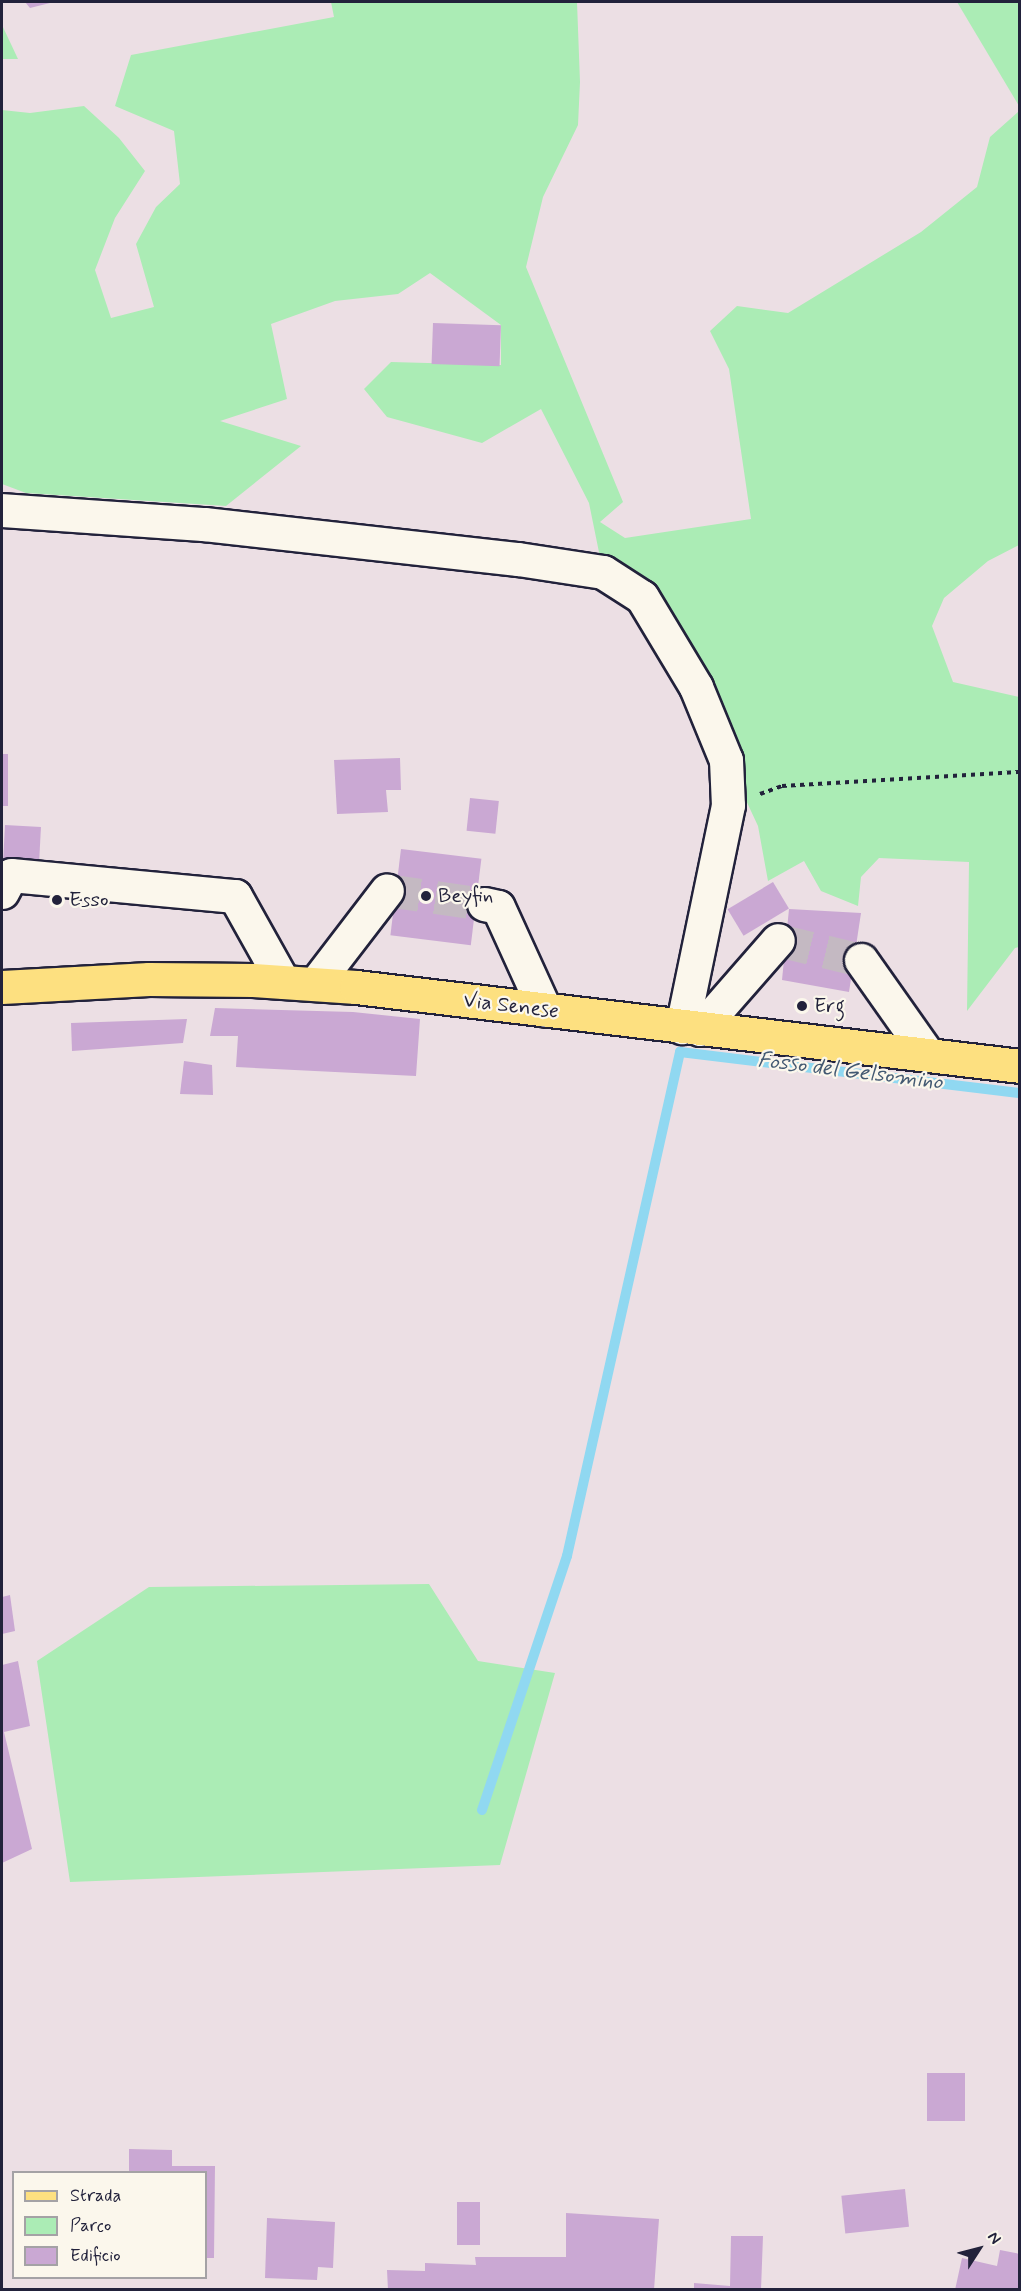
<!DOCTYPE html>
<html>
<head>
<meta charset="utf-8">
<style>
	body { margin:0 }
	#map { position:relative; width:1021px; height:2291px; overflow:hidden; background:#ecdfe4; font-family:Mynerve,sans-serif }
	div>[style] { position:absolute }
	[style*='--x'] { left:calc(var(--x)*1px); top:calc(var(--y)*1px); width:calc(var(--w)*1px); rotate:calc(var(--a)*1deg) }
	.green>* { inset:0; background:#abecb5 }
	.stream>* { height:10px; margin:-5px; padding:0 5px; transform-origin:5px; border-radius:5px; background:#90d8f1 }
	.building>* { inset:0; background:#caa8d3; transform-origin:0 0 }
	.minor-tunnel>* { height:33px; margin-top:-16.5px; transform-origin:0; background:repeating-linear-gradient(90deg,#c4b9c2 0 33px,transparent 0 49px) }
	.path>* { height:4px; margin-top:-2px; transform-origin:0; background:repeating-linear-gradient(90deg,#22223b 0 4.5px,transparent 0 9px) }
	.roads { filter:drop-shadow(2px 0 #22223b) drop-shadow(-2px 0 #22223b) drop-shadow(0 2px #22223b) drop-shadow(0 -2px #22223b) }
	.minor>* { height:33px; margin:-16.5px; padding:0 16.5px; transform-origin:16.5px; border-radius:16.5px; background:#fbf7ec }
	.major>* { height:33px; margin:-16.5px; padding:0 16.5px; transform-origin:16.5px; border-radius:16.5px; background:#fde080 }
	.dots>* { width:16px; height:16px; translate:-50% -50%; box-sizing:border-box; border:3px solid #fbf7ec; border-radius:50% }
	span { translate:-50% -50%; white-space:nowrap; text-align:center; line-height:1.15; -webkit-text-stroke:4.5px #fbf7ec; paint-order:stroke }
	.poi-label { font-size:21px; color:#22223b }
	.left { translate:0 -50%; text-align:left }
	.street-label { font-size:21px; color:#22223b }
	.water-label { font-size:22px; color:#435972; font-style:italic }
	.frame { position:absolute; inset:0; border:3px solid #22223b; pointer-events:none }
	.legend { position:absolute; left:12px; top:2171px; width:195px; height:108px; box-sizing:border-box; background:#fbf7ec; border:2px solid #a4a2a5; margin:0; padding:8px 10px; list-style:none; font-size:18px; color:#22223b }
	.legend li { display:flex; align-items:center; gap:12px; height:30px }
	.legend b { width:30px; border:2px solid #a4a2a5 }
	.north { position:absolute; left:949px; top:2219px; width:60px; height:60px; -webkit-text-stroke:4px #fbf7ec; paint-order:stroke; rotate:54deg; font-size:16px; font-weight:700; line-height:24px; text-align:center; color:#22223b }
	.north::after { content:''; display:block; margin:auto; width:21px; height:27px; background:#22223b; clip-path:polygon(50% 0,100% 100%,50% 72%,0 100%) }
</style>
</head>
<body>
<div id="map">
	<div class="green">
		<i style="clip-path:polygon(331px 2px,577px 2px,580px 82px,578px 125px,543px 197px,526px 267px,623px 502px,600px 522px,625px 538px,751px 519px,729px 369px,710px 331px,737px 306px,788px 313px,921px 232px,977px 187px,990px 137px,1019px 111px,1019px 545px,988px 561px,944px 598px,932px 626px,953px 682px,1019px 697px,1019px 947px,1015px 948px,967px 1011px,969px 862px,879px 858px,861px 877px,858px 906px,821px 891px,804px 861px,768px 881px,758px 826px,715px 734px,696px 687px,603px 572px,589px 503px,541px 409px,482px 443px,387px 417px,364px 389px,391px 362px,501px 365px,501px 325px,430px 273px,398px 294px,335px 301px,271px 324px,287px 399px,220px 421px,301px 446px,226px 506px,26px 493px,2px 484px,2px 110px,30px 113px,84px 106px,119px 138px,145px 171px,115px 218px,95px 270px,111px 318px,154px 307px,136px 244px,156px 207px,180px 184px,174px 131px,115px 106px,131px 55px,334px 17px)"></i>
		<i style="clip-path:polygon(957px 2px,1019px 2px,1019px 106px)"></i>
		<i style="clip-path:polygon(2px 25px,18px 59px,2px 59px)"></i>
		<i style="clip-path:polygon(429px 1584px,478px 1661px,555px 1673px,500px 1865px,70px 1882px,37px 1661px,149px 1587px)"></i>
	</div>
	<div class="stream">
		<i style="--x:482;--y:1810;--w:268;--a:-71.5"></i>
		<i style="--x:567;--y:1556;--w:517;--a:-77.36"></i>
		<i style="--x:680;--y:1052;--w:342;--a:6.9"></i>
	</div>
	<div class="building">
		<i style="clip-path:polygon(25px 2px,54px 2px,30px 8px)"></i>
		<i style="left:433px;top:323px;width:68px;height:41px;rotate:2deg"></i>
		<i style="left:2px;top:754px;width:6px;height:52px"></i>
		<i style="clip-path:polygon(400px 758px,401px 790px,386px 790px,388px 812px,337px 814px,334px 760px)"></i>
		<i style="left:470px;top:798px;width:29px;height:33px;rotate:6deg"></i>
		<i style="left:5px;top:825px;width:36px;height:37px;rotate:3deg"></i>
		<i style="left:401px;top:849px;width:81px;height:87px;rotate:7deg"></i>
		<i style="left:773px;top:882px;width:31px;height:53px;rotate:59deg"></i>
		<i style="clip-path:polygon(789px 909px,861px 913px,849px 992px,782px 980px)"></i>
		<i style="clip-path:polygon(215px 1008px,353px 1012px,420px 1019px,416px 1076px,236px 1067px,238px 1036px,210px 1036px)"></i>
		<i style="clip-path:polygon(187px 1019px,183px 1043px,72px 1051px,71px 1023px)"></i>
		<i style="clip-path:polygon(184px 1061px,212px 1065px,213px 1095px,180px 1094px)"></i>
		<i style="clip-path:polygon(10px 1595px,15px 1631px,2px 1634px,2px 1597px)"></i>
		<i style="clip-path:polygon(18px 1661px,30px 1726px,4px 1732px,32px 1849px,2px 1863px,2px 1665px)"></i>
		<i style="left:927px;top:2073px;width:38px;height:48px"></i>
		<i style="clip-path:polygon(129px 2149px,172px 2150px,172px 2166px,215px 2166px,214px 2258px,206px 2258px,206px 2172px,129px 2172px)"></i>
		<i style="left:905px;top:2189px;width:38px;height:64px;rotate:84deg"></i>
		<i style="left:457px;top:2202px;width:23px;height:43px"></i>
		<i style="clip-path:polygon(566px 2213px,659px 2219px,654px 2290px,388px 2290px,387px 2270px,425px 2271px,425px 2263px,476px 2265px,475px 2257px,566px 2257px)"></i>
		<i style="clip-path:polygon(267px 2218px,335px 2222px,333px 2268px,318px 2267px,317px 2280px,265px 2278px)"></i>
		<i style="clip-path:polygon(731px 2236px,763px 2236px,761px 2290px,694px 2290px,694px 2283px,730px 2286px)"></i>
		<i style="clip-path:polygon(1000px 2250px,1020px 2254px,1020px 2290px,955px 2290px,962px 2258px,997px 2266px)"></i>
	</div>
	<div class="minor-tunnel">
		<i style="--x:387;--y:890;--w:98;--a:8.2"></i>
		<i style="--x:778;--y:940;--w:85;--a:13.5"></i>
	</div>
	<div class="path">
		<i style="--x:760;--y:794;--w:23;--a:-20"></i>
		<i style="--x:782;--y:786;--w:238;--a:-3.4"></i>
	</div>
	<div class="roads">
		<div class="minor">
			<i style="--x:2;--y:510;--w:202;--a:4"></i>
			<i style="--x:204;--y:524;--w:316;--a:6.4"></i>
			<i style="--x:518;--y:559;--w:86;--a:8.7"></i>
			<i style="--x:603;--y:572;--w:46;--a:32.7"></i>
			<i style="--x:642;--y:597;--w:105;--a:59"></i>
			<i style="--x:696;--y:687;--w:79;--a:67.7"></i>
			<i style="--x:726;--y:760;--w:45;--a:87.5"></i>
			<i style="--x:728;--y:805;--w:227;--a:101.7"></i>
			<i style="--x:2;--y:892;--w:19;--a:-62"></i>
			<i style="--x:11;--y:875;--w:225;--a:5.4"></i>
			<i style="--x:235;--y:896;--w:98;--a:60.8"></i>
			<i style="--x:484;--y:904;--w:14;--a:12"></i>
			<i style="--x:498;--y:907;--w:113;--a:65.5"></i>
			<i style="--x:861;--y:960;--w:116;--a:54.8"></i>
			<i style="--x:315;--y:984;--w:118;--a:-52.5"></i>
			<i style="--x:700;--y:1029;--w:118;--a:-48.8"></i>
		</div>
		<div class="major">
			<i style="--x:2;--y:987;--w:147;--a:-3.1"></i>
			<i style="--x:149;--y:979;--w:104;--a:0.6"></i>
			<i style="--x:253;--y:980;--w:103;--a:3.9"></i>
			<i style="--x:356;--y:987;--w:669;--a:6.78"></i>
		</div>
	</div>
	<div class="dots">
		<i style="left:426px;top:896px;background:#22223b"></i>
		<i style="left:57px;top:900px;background:#22223b"></i>
		<i style="left:802px;top:1006px;background:#22223b"></i>
	</div>
	<div class="poi-label">
		<span class="left" style="left:438px;top:896px">Beyfin</span>
		<span class="left" style="left:69px;top:900px">Esso</span>
		<span class="left" style="left:814px;top:1006px">Erg</span>
	</div>
	<div class="street-label">
		<span style="left:511px;top:1006px;rotate:7deg">Via Senese</span>
	</div>
	<div class="water-label">
		<span style="left:850px;top:1072px;rotate:7deg">Fosso del Gelsomino</span>
	</div>
	<div class="frame"></div>
	<ul class="legend">
	<li><b style="height:8px;background:#fde080"></b>Strada</li>
	<li><b style="height:16px;background:#abecb5"></b>Parco</li>
	<li><b style="height:16px;background:#caa8d3"></b>Edificio</li>
	</ul>
	<div class="north">N</div>
</div>
</body>
</html>
